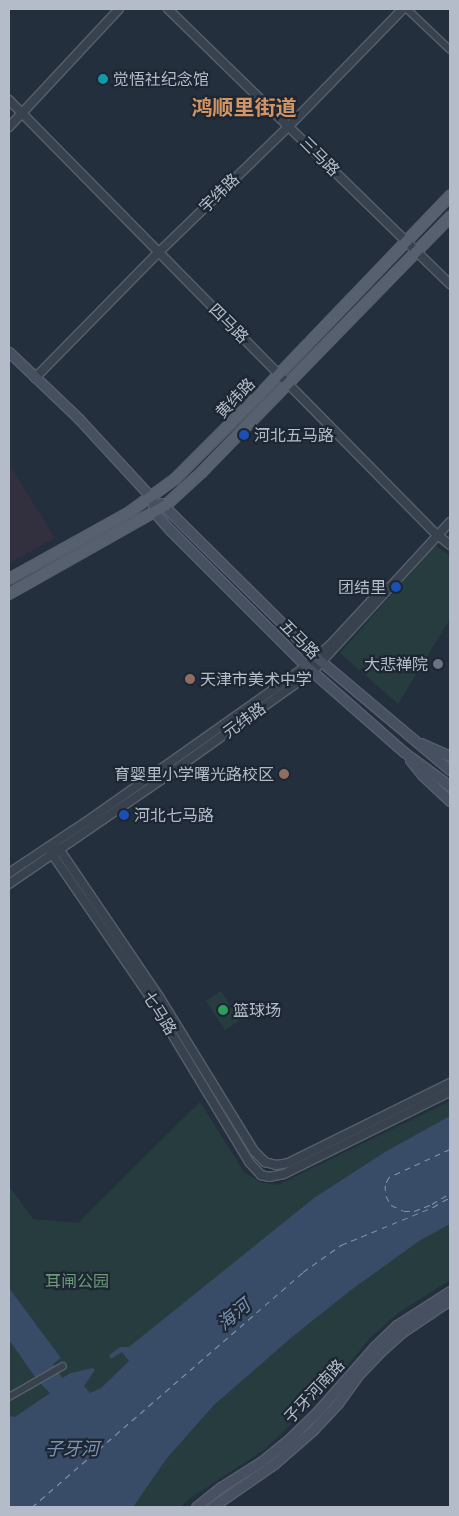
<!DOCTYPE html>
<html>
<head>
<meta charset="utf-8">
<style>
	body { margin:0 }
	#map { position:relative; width:459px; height:1516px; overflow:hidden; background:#242f3e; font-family:"PT Sans","Noto Sans SC",sans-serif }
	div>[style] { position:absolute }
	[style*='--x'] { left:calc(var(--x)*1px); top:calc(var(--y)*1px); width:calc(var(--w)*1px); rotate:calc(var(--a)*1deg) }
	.medical>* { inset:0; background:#32303f }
	.green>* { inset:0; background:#263c3f; transform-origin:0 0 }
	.water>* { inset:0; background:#394c67 }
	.ferry>* { height:1px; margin-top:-0.5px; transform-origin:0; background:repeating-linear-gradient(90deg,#7c92b1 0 6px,transparent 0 11px) }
	.roads { filter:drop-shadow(1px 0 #565f6c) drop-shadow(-1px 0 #565f6c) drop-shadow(0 1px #565f6c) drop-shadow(0 -1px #565f6c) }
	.minor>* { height:6px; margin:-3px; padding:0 3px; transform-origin:3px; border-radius:3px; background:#38414e }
	.tertiary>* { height:8px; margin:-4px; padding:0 4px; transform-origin:4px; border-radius:4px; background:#38414e }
	.secondary>* { height:9px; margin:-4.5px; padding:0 4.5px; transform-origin:4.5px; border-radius:4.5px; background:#465061 }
	.primary>* { height:10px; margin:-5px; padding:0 5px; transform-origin:5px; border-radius:5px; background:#56606e }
	.dots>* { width:14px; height:14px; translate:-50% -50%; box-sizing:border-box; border:2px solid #1d2633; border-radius:50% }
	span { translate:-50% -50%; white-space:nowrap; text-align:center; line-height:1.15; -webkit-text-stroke:4.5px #1d2633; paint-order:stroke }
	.poi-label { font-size:16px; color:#b4bcc9 }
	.left { translate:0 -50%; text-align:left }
	.right { translate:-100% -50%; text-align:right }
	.street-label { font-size:16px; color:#b4bcc9 }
	.park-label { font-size:16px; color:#6b9a76 }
	.water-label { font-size:18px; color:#7c92b1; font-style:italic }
	.district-label { font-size:21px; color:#d59563; font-weight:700 }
	.frame { position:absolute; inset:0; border:10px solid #b4bcc9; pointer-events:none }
</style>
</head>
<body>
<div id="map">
	<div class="medical">
		<i style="clip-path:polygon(9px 464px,55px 538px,9px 563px)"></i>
	</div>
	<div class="green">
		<i style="clip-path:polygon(435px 545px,450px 556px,450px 619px,398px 704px,340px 653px)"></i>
		<i style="left:221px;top:991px;width:35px;height:18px;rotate:57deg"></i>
		<i style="clip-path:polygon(450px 1101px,450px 1280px,398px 1313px,370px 1338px,330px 1387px,265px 1449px,189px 1499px,181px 1507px,9px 1507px,9px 1340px,34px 1376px,61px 1358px,9px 1288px,9px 1186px,33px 1219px,78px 1223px,200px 1102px,244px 1172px,260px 1182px,278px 1185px)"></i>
	</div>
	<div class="water">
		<i style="clip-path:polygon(450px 1116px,450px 1224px,419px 1241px,351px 1290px,292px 1337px,214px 1405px,167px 1458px,133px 1507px,9px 1507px,9px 1416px,15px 1417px,50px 1393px,37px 1380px,9px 1340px,9px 1288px,61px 1358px,53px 1364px,62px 1378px,71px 1373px,93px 1368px,95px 1370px,84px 1386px,90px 1393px,101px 1388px,129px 1361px,122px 1352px,111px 1359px,109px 1355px,120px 1347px,129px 1347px,314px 1198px,385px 1152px)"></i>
	</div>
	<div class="ferry">
		<i style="--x:450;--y:1149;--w:67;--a:155.3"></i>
		<i style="--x:389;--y:1177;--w:9;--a:117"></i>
		<i style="--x:385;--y:1185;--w:11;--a:85"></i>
		<i style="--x:386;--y:1196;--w:10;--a:61"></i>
		<i style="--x:391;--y:1205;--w:14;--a:25"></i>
		<i style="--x:404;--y:1211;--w:10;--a:0"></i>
		<i style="--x:414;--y:1211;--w:19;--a:-21"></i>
		<i style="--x:432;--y:1204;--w:21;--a:-31"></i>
		<i style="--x:32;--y:1507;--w:359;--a:-40.9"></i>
		<i style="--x:303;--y:1272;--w:47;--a:-35.4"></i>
		<i style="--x:341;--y:1245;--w:100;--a:-22.4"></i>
		<i style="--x:433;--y:1207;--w:20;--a:-30"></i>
	</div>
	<div class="roads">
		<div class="minor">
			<i style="--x:407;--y:9;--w:59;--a:43.6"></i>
			<i style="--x:9;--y:1397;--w:62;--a:-29.9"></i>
		</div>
		<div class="tertiary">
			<i style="--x:168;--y:9;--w:394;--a:44.3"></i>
			<i style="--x:9;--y:100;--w:607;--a:45.47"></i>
			<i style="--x:435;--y:533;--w:19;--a:39"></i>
			<i style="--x:9;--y:127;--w:161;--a:-47"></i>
			<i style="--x:35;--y:378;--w:177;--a:-45.5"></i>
			<i style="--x:159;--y:252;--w:182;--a:-44.1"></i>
			<i style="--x:290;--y:125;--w:162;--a:-45.8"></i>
			<i style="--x:55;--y:843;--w:187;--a:55.9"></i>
			<i style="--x:160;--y:998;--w:180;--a:58.4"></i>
			<i style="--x:254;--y:1151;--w:16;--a:45"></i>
			<i style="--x:265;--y:1162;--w:11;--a:15"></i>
			<i style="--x:276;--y:1165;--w:12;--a:-9"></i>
			<i style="--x:288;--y:1163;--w:181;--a:-26.3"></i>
			<i style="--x:48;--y:848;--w:173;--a:55.6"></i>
			<i style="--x:146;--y:991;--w:200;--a:58.9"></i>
			<i style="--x:249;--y:1162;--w:18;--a:47"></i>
			<i style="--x:261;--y:1175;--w:8;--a:14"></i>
			<i style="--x:269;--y:1177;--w:15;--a:-11"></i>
			<i style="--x:284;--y:1174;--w:185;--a:-26.3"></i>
			<i style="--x:9;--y:873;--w:101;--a:-33.7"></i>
			<i style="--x:93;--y:817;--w:261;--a:-35.3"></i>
			<i style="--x:306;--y:666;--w:33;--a:-41"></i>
			<i style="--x:331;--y:644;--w:78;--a:-47.1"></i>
			<i style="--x:9;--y:884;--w:189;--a:-34.4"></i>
			<i style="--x:165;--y:777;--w:181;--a:-35.5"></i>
			<i style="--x:312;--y:672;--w:204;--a:-47.4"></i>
		</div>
		<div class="secondary">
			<i style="--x:9;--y:352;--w:97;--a:43.7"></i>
			<i style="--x:79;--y:419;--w:108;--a:47.3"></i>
			<i style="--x:152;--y:498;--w:15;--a:79"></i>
			<i style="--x:155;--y:513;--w:23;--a:49"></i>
			<i style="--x:170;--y:530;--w:192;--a:45"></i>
			<i style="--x:306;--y:666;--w:130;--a:41.3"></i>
			<i style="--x:404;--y:752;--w:57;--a:36.5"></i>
			<i style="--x:161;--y:503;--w:220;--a:44.8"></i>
			<i style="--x:317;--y:658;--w:174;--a:40.1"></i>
			<i style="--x:421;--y:743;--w:32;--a:24"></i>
			<i style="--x:410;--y:760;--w:19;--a:51"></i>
			<i style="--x:422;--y:775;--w:38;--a:43"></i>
			<i style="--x:196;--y:1507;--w:32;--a:-39"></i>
			<i style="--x:221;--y:1487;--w:49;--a:-32.4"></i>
			<i style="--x:262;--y:1461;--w:35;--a:-39"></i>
			<i style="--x:289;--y:1439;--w:37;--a:-44"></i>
			<i style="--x:316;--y:1413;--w:88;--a:-48.7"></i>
			<i style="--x:374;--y:1347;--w:32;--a:-44"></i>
			<i style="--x:397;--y:1325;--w:63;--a:-32.7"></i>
			<i style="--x:212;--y:1507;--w:75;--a:-34.7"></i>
			<i style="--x:274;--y:1464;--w:52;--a:-41.1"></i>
			<i style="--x:313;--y:1430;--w:37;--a:-47"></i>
			<i style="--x:338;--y:1403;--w:36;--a:-54"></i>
			<i style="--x:359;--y:1374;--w:29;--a:-46"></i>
			<i style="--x:379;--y:1353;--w:30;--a:-42"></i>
			<i style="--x:401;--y:1333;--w:59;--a:-34"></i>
		</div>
		<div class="primary">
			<i style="--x:9;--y:579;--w:136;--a:-29"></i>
			<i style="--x:128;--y:513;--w:58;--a:-35.9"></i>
			<i style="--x:175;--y:479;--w:119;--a:-45"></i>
			<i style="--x:259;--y:395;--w:276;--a:-46.2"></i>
			<i style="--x:9;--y:594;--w:180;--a:-29.5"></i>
			<i style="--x:166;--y:505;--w:49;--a:-42.5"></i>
			<i style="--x:202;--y:472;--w:356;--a:-45.8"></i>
		</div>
	</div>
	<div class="dots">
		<i style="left:103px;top:79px;background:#0f9aa8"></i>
		<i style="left:244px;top:435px;background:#1a4fb4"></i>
		<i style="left:396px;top:587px;background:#1a4fb4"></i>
		<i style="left:438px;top:664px;background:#6b7280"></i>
		<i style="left:190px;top:679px;background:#8d6e63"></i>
		<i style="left:284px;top:774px;background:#8d6e63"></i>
		<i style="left:124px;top:815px;background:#1a4fb4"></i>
		<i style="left:223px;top:1010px;background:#2e9e5b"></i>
	</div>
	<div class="poi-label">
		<span class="left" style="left:113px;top:79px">觉悟社纪念馆</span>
		<span class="left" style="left:254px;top:435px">河北五马路</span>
		<span class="right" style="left:386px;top:587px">团结里</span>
		<span class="right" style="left:428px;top:664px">大悲禅院</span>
		<span class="left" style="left:200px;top:679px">天津市美术中学</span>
		<span class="right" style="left:274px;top:774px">育婴里小学曙光路校区</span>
		<span class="left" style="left:134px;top:815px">河北七马路</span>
		<span class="left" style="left:233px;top:1010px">篮球场</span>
	</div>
	<div class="street-label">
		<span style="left:320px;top:156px;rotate:45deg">三马路</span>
		<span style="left:219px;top:193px;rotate:-44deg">宇纬路</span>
		<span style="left:229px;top:323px;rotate:45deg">四马路</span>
		<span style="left:235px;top:398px;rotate:-46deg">黄纬路</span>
		<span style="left:300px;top:639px;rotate:45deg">五马路</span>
		<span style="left:244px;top:720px;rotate:-36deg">元纬路</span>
		<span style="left:160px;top:1013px;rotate:58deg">七马路</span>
		<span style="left:314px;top:1391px;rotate:-47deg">子牙河南路</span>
	</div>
	<div class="park-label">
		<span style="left:77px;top:1281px">耳闸公园</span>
	</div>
	<div class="water-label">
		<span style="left:234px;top:1315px;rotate:-40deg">海河</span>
		<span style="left:72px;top:1449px">子牙河</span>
	</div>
	<div class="district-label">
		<span style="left:244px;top:108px">鸿顺里街道</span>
	</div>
	<div class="frame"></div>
</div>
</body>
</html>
